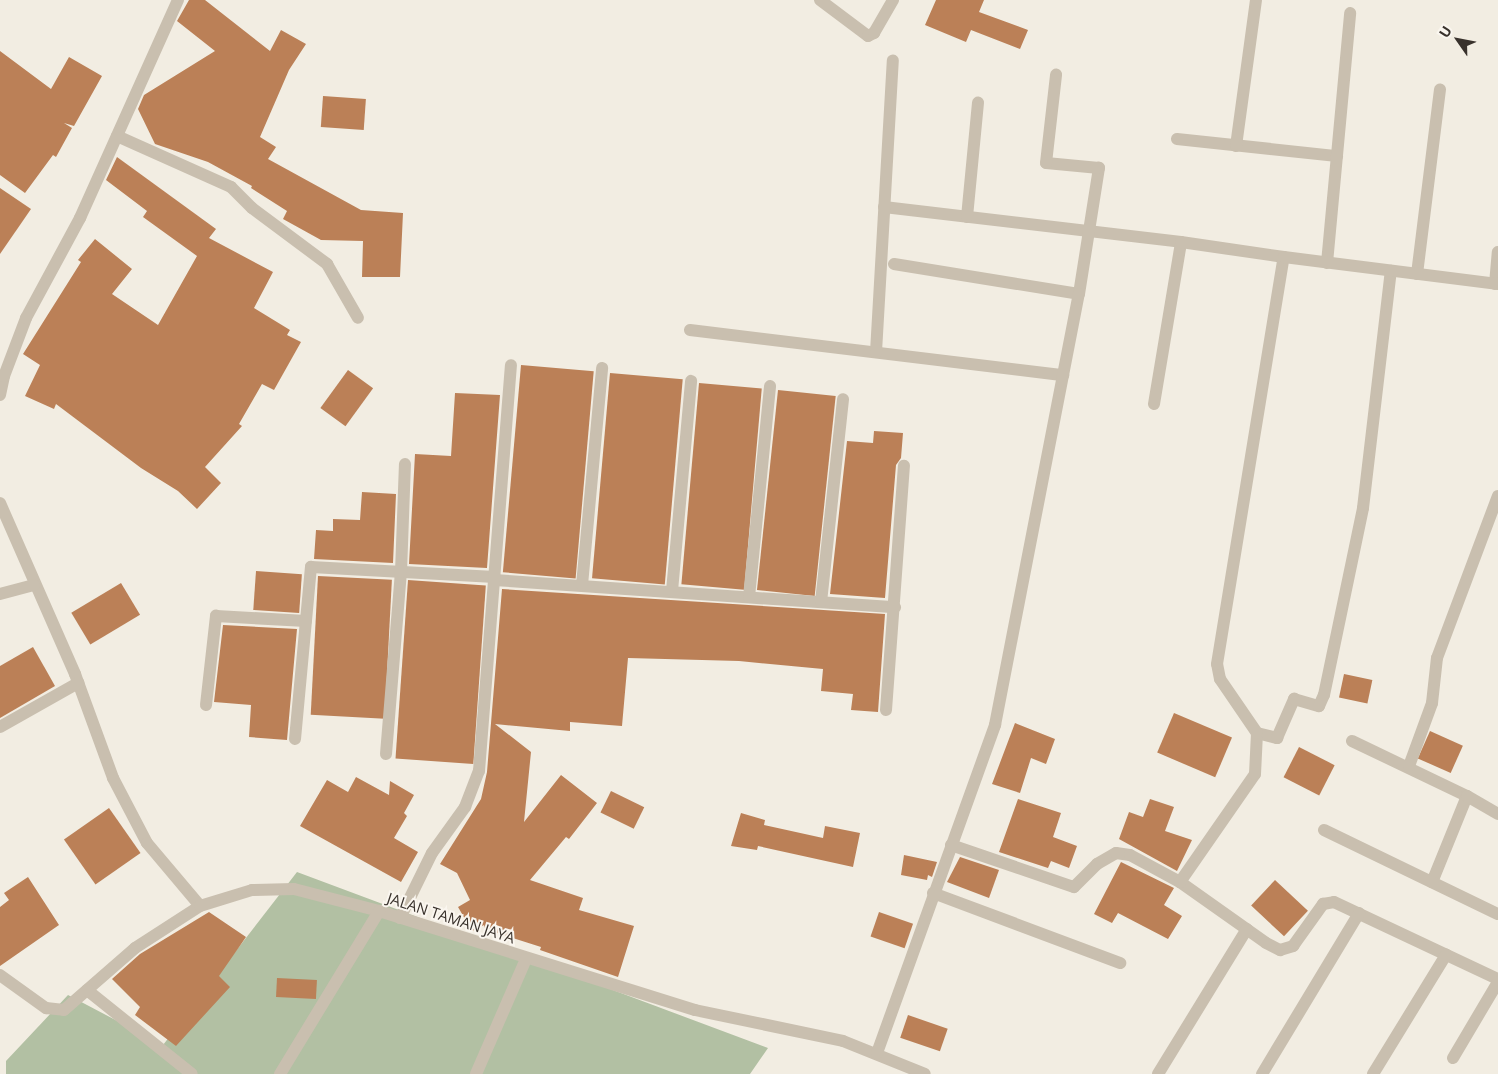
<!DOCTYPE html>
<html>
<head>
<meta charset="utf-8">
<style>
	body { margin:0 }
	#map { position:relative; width:1498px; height:1074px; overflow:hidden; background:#f2ede2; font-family:"Open Sans",sans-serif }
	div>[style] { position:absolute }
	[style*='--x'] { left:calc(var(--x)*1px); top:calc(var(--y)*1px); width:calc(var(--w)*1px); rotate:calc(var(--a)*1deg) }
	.green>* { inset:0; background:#b2c0a3 }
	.building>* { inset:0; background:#bb8057; transform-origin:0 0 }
	.minor>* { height:12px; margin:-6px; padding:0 6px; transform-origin:6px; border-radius:6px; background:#c9bfaf }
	span { translate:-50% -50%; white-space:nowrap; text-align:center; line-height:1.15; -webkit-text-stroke:4px #faf6ef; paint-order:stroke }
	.street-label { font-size:15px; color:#39322c }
	.north { position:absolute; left:1433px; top:15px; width:50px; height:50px; -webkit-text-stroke:4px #faf6ef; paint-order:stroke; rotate:303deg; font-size:14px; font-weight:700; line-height:20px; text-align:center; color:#39322c }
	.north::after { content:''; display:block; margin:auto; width:18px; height:22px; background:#39322c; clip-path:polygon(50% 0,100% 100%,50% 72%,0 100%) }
</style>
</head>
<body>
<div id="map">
	<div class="green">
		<i style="clip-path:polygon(297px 872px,768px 1048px,750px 1074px,6px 1074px,6px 1061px,68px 995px,163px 1045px)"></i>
	</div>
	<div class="building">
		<i style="clip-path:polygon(189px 0,205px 0,270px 51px,281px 30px,306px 44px,289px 70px,260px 137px,276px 147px,268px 159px,361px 210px,403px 213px,400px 277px,362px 277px,363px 241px,321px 240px,283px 219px,287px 211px,251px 188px,252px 186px,208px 162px,155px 144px,138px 109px,144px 95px,215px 51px,177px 21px)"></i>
		<i style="clip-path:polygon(936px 0,984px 0,979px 12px,1028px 30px,1020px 49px,971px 30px,966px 42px,925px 25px)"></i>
		<i style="clip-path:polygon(0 51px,51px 89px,69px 57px,102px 76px,74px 126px,64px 123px,72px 128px,56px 157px,53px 155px,25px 193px,0 175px)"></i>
		<i style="left:323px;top:96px;width:43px;height:31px;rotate:4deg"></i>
		<i style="clip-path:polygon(117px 157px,216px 229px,209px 238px,273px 272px,254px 308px,290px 330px,287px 335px,301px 342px,274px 390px,262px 384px,239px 424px,242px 426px,205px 467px,221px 483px,197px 509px,178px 491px,141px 468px,56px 404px,54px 409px,25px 396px,40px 365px,23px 354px,81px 262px,78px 260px,95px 239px,132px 269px,112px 294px,158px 325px,197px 256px,143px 217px,147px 211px,106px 180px)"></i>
		<i style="clip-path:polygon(0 188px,31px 209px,0 254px)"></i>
		<i style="left:521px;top:365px;width:73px;height:208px;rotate:5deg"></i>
		<i style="left:348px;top:370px;width:31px;height:47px;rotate:36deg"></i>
		<i style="left:610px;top:373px;width:73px;height:206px;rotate:5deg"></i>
		<i style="left:699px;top:383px;width:63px;height:202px;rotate:5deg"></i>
		<i style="left:778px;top:390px;width:58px;height:201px;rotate:6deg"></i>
		<i style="clip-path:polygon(455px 393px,500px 395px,487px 568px,409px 564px,415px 454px,451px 456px)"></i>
		<i style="clip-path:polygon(874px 431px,903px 433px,901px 458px,896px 465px,885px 598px,830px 594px,847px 441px,873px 443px)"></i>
		<i style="clip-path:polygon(362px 492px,396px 494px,393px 563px,314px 559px,316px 530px,333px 531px,333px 519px,360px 520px)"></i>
		<i style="left:256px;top:571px;width:46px;height:39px;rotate:4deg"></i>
		<i style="left:318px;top:576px;width:74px;height:139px;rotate:3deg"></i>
		<i style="left:408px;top:580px;width:78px;height:179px;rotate:4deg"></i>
		<i style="left:121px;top:583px;width:37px;height:58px;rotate:59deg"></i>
		<i style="clip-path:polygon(502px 589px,885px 614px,878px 712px,851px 710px,853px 694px,821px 691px,823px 669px,739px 661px,628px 658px,622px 726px,570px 722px,570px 731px,495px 724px,531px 752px,524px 822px,561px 775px,597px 803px,569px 839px,566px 837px,530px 880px,583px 898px,579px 910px,634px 926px,618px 977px,540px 950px,541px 947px,485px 929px,484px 925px,472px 931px,458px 907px,470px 900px,457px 873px,440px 864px,481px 799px,487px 772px)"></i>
		<i style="clip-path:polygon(223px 625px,297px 629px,287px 740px,249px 737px,251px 705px,214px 702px)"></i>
		<i style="clip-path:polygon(33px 647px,55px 686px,0 718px,0 666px)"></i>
		<i style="left:1344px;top:674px;width:29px;height:24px;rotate:12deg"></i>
		<i style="left:1174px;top:713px;width:63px;height:43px;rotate:23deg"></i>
		<i style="clip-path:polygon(1015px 723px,1055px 739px,1046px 764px,1031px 758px,1020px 793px,992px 784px)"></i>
		<i style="left:1430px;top:731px;width:36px;height:30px;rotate:24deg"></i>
		<i style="left:1299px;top:747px;width:40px;height:34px;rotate:27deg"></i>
		<i style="clip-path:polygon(356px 777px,389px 795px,390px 781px,414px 795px,404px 813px,407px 816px,394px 838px,418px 852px,401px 882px,300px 826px,327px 780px,348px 792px)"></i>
		<i style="left:611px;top:791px;width:37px;height:24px;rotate:26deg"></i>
		<i style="clip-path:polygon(1018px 799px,1061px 813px,1053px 837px,1077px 846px,1069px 868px,1051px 861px,1048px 868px,999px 852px)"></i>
		<i style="clip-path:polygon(1150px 799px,1174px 807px,1165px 831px,1192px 840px,1177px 871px,1119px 839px,1129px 812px,1143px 817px)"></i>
		<i style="left:109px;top:808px;width:55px;height:55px;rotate:55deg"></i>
		<i style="clip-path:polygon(741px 813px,765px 820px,764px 825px,823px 838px,825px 826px,860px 833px,853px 867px,758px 846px,757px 850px,731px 846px)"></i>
		<i style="clip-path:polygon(904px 855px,937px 862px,932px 877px,928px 875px,927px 880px,901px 875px)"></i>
		<i style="clip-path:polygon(960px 857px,999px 870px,989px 898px,947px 882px)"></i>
		<i style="clip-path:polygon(1121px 862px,1174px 888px,1164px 905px,1182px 916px,1168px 939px,1118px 913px,1112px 923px,1094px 914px)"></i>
		<i style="clip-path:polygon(28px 877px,59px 925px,0 966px,0 907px,9px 900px,4px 893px)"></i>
		<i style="left:1275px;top:880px;width:45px;height:35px;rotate:43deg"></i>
		<i style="clip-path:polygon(209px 912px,246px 937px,219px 976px,230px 987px,176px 1046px,135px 1015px,140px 1007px,112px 979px,140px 954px)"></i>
		<i style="left:879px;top:912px;width:36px;height:26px;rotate:19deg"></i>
		<i style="left:277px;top:978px;width:40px;height:19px;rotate:3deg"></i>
		<i style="left:908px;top:1015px;width:42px;height:24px;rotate:19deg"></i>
	</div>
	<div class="minor">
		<i style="--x:820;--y:0;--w:60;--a:36.9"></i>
		<i style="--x:868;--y:36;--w:7;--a:-27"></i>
		<i style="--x:874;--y:33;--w:38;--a:-60"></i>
		<i style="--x:117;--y:136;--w:125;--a:24.1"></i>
		<i style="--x:231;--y:187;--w:30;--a:45"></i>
		<i style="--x:252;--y:208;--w:94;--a:36.7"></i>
		<i style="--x:327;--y:264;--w:62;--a:60.1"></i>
		<i style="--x:1177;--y:139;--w:161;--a:6.1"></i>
		<i style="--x:1236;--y:146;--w:147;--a:-82.2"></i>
		<i style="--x:884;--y:207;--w:299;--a:6.7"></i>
		<i style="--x:967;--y:217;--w:115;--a:-84.5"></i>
		<i style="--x:1327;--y:263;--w:251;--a:-84.7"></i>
		<i style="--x:894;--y:264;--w:187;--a:9.2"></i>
		<i style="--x:1079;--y:294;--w:128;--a:-81"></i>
		<i style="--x:1099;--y:168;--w:53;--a:-174.6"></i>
		<i style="--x:1046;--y:163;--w:89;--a:-83.5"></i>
		<i style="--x:1417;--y:274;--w:186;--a:-82.9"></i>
		<i style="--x:1495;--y:284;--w:32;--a:-85"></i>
		<i style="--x:690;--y:330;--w:376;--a:6.9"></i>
		<i style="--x:876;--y:352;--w:292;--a:-86.7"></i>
		<i style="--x:0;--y:395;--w:19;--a:-78"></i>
		<i style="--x:4;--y:376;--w:62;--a:-69.2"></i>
		<i style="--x:26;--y:318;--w:114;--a:-61.6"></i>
		<i style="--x:80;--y:218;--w:239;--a:-65.8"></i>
		<i style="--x:1154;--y:404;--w:164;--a:-80.5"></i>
		<i style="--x:1181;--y:242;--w:104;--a:8.3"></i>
		<i style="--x:0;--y:503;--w:187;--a:66.3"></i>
		<i style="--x:75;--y:674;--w:111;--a:69.9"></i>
		<i style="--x:113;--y:778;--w:73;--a:62.4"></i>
		<i style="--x:147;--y:843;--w:82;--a:49.9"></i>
		<i style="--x:494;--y:580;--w:402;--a:3.9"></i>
		<i style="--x:582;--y:585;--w:218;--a:-84.7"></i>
		<i style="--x:672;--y:591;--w:211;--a:-84.8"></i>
		<i style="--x:0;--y:594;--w:35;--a:-15"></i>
		<i style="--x:749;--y:597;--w:212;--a:-84.3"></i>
		<i style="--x:821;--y:602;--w:204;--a:-83.8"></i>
		<i style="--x:206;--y:705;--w:90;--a:-83.6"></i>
		<i style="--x:216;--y:616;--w:90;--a:3.2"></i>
		<i style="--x:886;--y:710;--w:245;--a:-85.8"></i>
		<i style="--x:0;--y:727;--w:90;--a:-29.4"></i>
		<i style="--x:1257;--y:733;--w:21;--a:14"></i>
		<i style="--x:1277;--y:738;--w:43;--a:-66.4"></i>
		<i style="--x:1294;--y:699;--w:26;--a:16"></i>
		<i style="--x:1319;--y:706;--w:12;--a:-66"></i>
		<i style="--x:1324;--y:695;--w:191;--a:-78.2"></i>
		<i style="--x:1363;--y:508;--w:239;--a:-83.3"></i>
		<i style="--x:295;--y:739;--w:173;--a:-84.7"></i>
		<i style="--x:311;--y:567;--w:184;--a:3.1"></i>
		<i style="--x:1352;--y:741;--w:127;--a:25.6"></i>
		<i style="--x:1467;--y:796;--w:93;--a:112.1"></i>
		<i style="--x:386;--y:754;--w:183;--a:-85.3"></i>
		<i style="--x:401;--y:572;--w:108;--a:-87.9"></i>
		<i style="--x:1409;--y:766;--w:67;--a:-69.9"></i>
		<i style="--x:1432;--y:703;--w:45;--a:-83.7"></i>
		<i style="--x:1437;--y:658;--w:173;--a:-69.4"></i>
		<i style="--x:1467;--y:796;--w:36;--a:30"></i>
		<i style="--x:1324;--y:830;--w:193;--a:25.8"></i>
		<i style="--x:951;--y:845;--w:130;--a:18.9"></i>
		<i style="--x:1074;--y:887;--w:33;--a:-45"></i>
		<i style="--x:1097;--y:864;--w:22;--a:-30"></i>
		<i style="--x:1116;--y:853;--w:14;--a:8"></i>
		<i style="--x:1130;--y:855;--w:57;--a:28.4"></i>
		<i style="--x:1180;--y:882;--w:105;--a:35.3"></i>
		<i style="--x:1266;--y:943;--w:16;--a:27"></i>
		<i style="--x:1280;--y:950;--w:14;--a:-17"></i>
		<i style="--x:1293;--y:946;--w:52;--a:-54.5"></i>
		<i style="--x:1323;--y:904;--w:11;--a:-10"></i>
		<i style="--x:1334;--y:902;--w:181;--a:25.2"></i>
		<i style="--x:1180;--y:882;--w:131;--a:-55.2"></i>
		<i style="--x:1255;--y:774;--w:41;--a:-87.2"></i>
		<i style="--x:1257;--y:733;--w:65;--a:-124.4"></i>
		<i style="--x:1220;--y:679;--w:15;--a:-101"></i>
		<i style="--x:1217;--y:664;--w:412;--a:-80.7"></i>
		<i style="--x:1284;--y:257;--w:216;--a:7.2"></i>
		<i style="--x:933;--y:893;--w:200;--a:20.5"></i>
		<i style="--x:400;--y:918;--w:72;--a:-63.8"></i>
		<i style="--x:432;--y:853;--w:57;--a:-54.3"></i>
		<i style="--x:465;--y:807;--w:39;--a:-69"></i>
		<i style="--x:479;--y:771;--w:407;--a:-85.5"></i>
		<i style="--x:0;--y:975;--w:57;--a:35.7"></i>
		<i style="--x:46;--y:1008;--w:18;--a:6"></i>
		<i style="--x:64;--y:1010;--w:94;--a:-41.1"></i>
		<i style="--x:135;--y:948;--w:77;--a:-32.9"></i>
		<i style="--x:200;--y:906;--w:54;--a:-17.1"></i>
		<i style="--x:252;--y:890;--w:42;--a:-1.4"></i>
		<i style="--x:294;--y:889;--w:88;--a:14.5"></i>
		<i style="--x:379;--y:911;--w:331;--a:17.4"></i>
		<i style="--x:695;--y:1010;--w:151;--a:11.8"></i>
		<i style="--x:843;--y:1041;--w:88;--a:21.9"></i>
		<i style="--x:87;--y:990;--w:134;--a:38.7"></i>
		<i style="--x:877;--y:1053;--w:349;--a:-70.2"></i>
		<i style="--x:995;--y:725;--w:439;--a:-79"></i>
		<i style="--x:1453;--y:1058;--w:88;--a:-59.4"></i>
		<i style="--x:280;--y:1074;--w:191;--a:-58.7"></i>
		<i style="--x:476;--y:1074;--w:125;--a:-66.5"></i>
		<i style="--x:1158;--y:1074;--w:170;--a:-58.5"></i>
		<i style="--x:1262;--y:1074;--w:188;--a:-58.9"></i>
		<i style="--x:1373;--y:1074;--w:140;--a:-58.5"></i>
	</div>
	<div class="street-label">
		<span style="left:451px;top:918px;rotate:18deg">JALAN TAMAN JAYA</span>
	</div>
	<div class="north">U</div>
</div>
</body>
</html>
